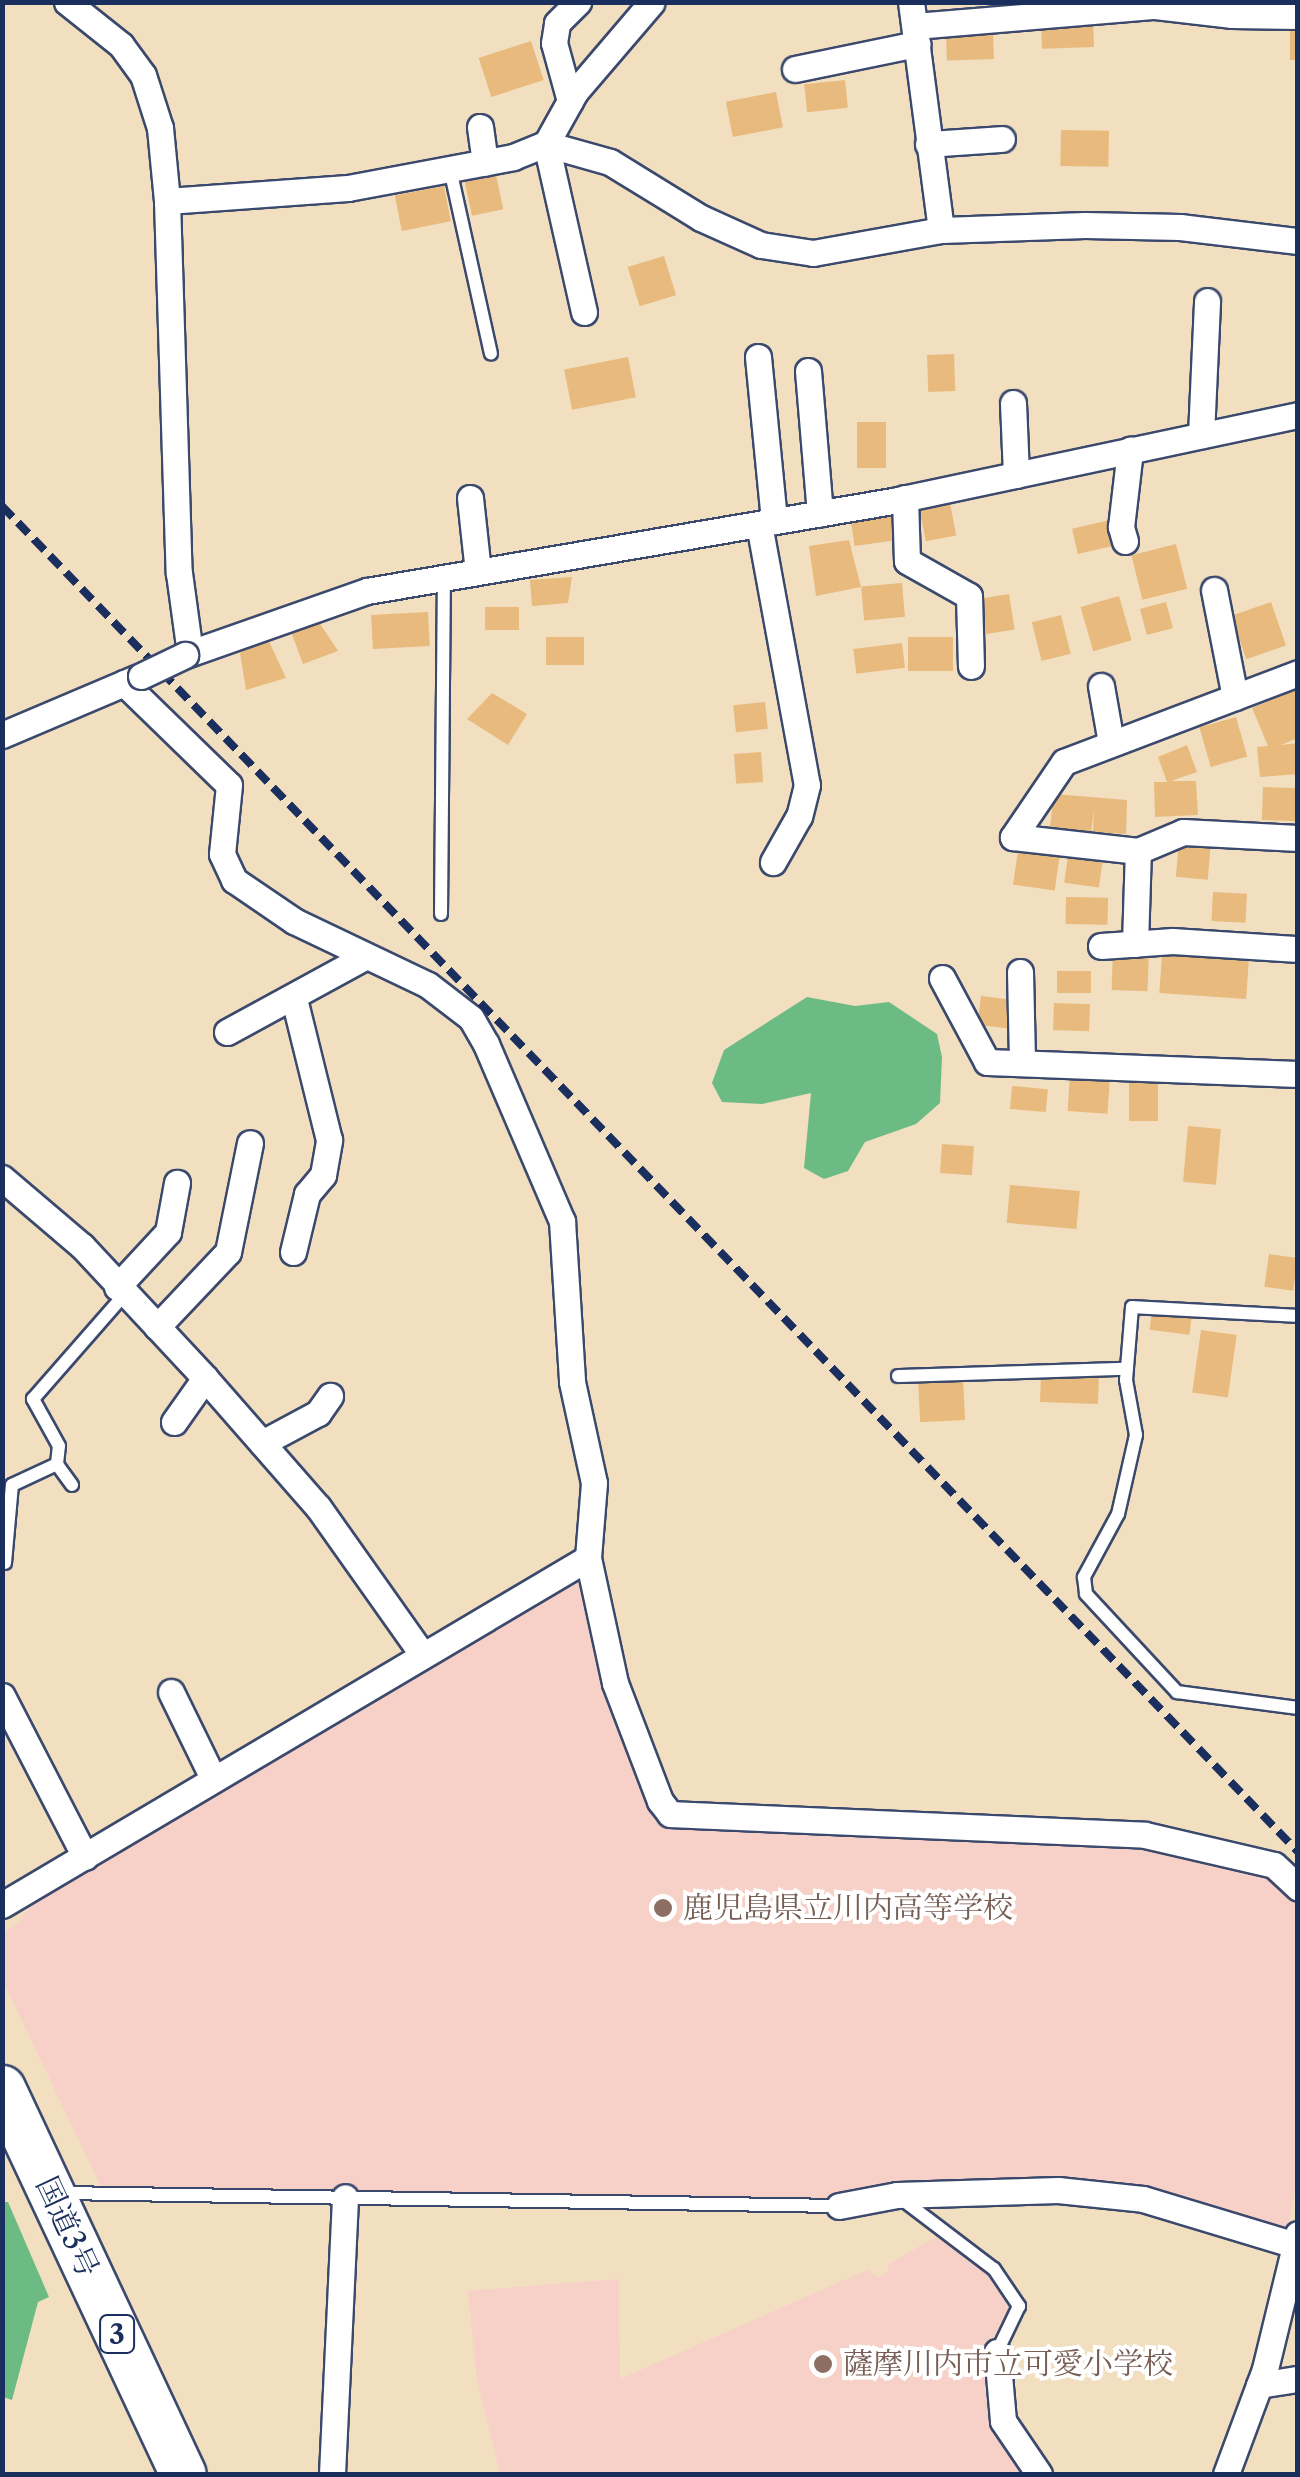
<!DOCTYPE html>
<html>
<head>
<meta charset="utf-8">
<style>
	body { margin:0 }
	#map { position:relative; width:1300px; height:2477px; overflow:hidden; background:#f1dfc0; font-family:"Libre Caslon Text","Noto Serif JP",serif }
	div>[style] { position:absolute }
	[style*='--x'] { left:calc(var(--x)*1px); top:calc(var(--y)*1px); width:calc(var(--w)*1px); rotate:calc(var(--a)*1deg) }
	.built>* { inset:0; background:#f7d1c7 }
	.forest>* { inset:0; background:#6dbb84 }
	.building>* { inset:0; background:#e8ba7d; transform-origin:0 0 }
	.roads { filter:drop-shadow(2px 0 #3b496d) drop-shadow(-2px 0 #3b496d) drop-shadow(0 2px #3b496d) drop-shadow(0 -2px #3b496d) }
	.lane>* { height:12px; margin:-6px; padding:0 6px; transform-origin:6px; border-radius:6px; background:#fff }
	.street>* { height:25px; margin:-12.5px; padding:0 12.5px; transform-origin:12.5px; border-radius:12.5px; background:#fff }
	.highway>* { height:45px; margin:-22.5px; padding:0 22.5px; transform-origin:22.5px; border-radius:22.5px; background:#fff }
	.rail>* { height:8px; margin-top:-4px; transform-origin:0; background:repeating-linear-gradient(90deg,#1b2f5e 0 15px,transparent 0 23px) }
	.bridges { filter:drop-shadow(2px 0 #3b496d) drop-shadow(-2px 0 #3b496d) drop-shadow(0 2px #3b496d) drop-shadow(0 -2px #3b496d) }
	.street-bridge>* { height:25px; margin:-12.5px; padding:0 12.5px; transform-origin:12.5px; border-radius:12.5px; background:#fff }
	.dots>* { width:28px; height:28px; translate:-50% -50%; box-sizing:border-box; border:5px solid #fff; border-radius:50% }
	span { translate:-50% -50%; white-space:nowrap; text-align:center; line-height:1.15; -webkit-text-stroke:8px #fff; paint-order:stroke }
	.shield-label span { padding:2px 8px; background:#fff; border:2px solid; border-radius:8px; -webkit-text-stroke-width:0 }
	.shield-label { font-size:28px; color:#1b2f5e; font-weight:700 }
	.education-label { font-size:30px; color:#785e54 }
	.left { translate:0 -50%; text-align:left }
	.street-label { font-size:30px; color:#1b2f5e }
	.frame { position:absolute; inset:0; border:5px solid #1b2f5e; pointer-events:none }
</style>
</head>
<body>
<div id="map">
	<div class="built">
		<i style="clip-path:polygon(571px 1578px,588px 1590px,660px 1819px,1126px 1840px,1271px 1870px,1297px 1895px,1297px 2181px,1286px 2235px,1149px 2195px,837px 2200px,101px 2187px,3px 1981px,3px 1933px,20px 1921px,39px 1894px)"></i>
		<i style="clip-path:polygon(937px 2236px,992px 2275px,1009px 2310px,992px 2349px,1030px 2474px,500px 2474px,477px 2380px,468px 2291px,619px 2279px,620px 2379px,869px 2269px,878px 2278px,888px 2271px,889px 2264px)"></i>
	</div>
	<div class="forest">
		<i style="clip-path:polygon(807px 997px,855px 1006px,889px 1002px,937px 1034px,942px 1057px,940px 1103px,916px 1124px,865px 1142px,848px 1171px,824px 1179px,804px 1168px,811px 1093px,762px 1104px,722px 1102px,712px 1083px,724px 1050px)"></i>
		<i style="clip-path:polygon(3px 2202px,8px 2202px,49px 2297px,38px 2302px,12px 2400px,3px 2397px)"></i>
	</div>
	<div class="building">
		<i style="left:1093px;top:18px;width:29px;height:52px;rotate:88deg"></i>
		<i style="left:1290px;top:28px;width:8px;height:32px"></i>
		<i style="left:993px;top:33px;width:26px;height:47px;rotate:88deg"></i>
		<i style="left:531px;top:41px;width:41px;height:55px;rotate:72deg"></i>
		<i style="left:845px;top:80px;width:28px;height:41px;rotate:84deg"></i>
		<i style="left:776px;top:92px;width:36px;height:51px;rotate:79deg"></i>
		<i style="left:1061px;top:130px;width:48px;height:36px;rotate:1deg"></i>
		<i style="left:495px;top:170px;width:40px;height:32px;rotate:78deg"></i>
		<i style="left:444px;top:186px;width:36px;height:50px;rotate:79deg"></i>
		<i style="left:664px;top:256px;width:41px;height:38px;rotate:73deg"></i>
		<i style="left:954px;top:354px;width:37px;height:27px;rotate:88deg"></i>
		<i style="left:628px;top:357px;width:41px;height:65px;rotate:79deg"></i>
		<i style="left:857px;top:422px;width:29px;height:46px"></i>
		<i style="left:950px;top:503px;width:33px;height:31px;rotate:79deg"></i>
		<i style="left:896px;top:511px;width:29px;height:46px;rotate:82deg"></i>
		<i style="left:1110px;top:520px;width:26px;height:39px;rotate:77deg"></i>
		<i style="clip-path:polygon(849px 540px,861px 587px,816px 596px,809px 546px)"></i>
		<i style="left:1176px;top:544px;width:46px;height:46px;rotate:76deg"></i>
		<i style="clip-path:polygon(572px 577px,568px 603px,532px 606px,530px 580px)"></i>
		<i style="left:902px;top:583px;width:34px;height:41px;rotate:85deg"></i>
		<i style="left:1009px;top:594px;width:36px;height:30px;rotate:81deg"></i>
		<i style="left:1119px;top:596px;width:46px;height:40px;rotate:74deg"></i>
		<i style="left:1166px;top:602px;width:27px;height:27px;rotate:75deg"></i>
		<i style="left:1271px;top:602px;width:46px;height:42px;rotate:71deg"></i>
		<i style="left:519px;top:607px;width:23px;height:34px;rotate:90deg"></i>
		<i style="left:428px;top:612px;width:34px;height:57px;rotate:87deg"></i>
		<i style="left:1061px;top:615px;width:40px;height:30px;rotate:76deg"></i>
		<i style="clip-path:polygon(317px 619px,338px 651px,303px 664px,290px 629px)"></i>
		<i style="clip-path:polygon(267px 637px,286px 678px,246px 690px,240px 653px)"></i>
		<i style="left:584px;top:637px;width:28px;height:38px;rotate:90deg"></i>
		<i style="left:908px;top:637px;width:45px;height:34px"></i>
		<i style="left:902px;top:643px;width:25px;height:49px;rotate:83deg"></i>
		<i style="clip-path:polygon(1298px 689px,1298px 738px,1281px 745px,1298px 743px,1298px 774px,1260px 777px,1257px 747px,1268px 746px,1252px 708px)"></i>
		<i style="clip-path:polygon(492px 693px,527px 714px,508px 745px,467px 719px)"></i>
		<i style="left:765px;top:702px;width:27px;height:32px;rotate:84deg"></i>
		<i style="left:1236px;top:717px;width:41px;height:38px;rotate:74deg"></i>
		<i style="clip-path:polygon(1187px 745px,1197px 772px,1171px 781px,1196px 781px,1198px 815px,1155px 817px,1154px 782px,1167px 782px,1158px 757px)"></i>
		<i style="left:761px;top:752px;width:30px;height:27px;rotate:86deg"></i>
		<i style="left:1263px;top:787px;width:35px;height:33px;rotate:2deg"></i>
		<i style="clip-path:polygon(1054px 794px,1127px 800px,1126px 834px,1093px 832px,1094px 810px,1090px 841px,1049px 835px)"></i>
		<i style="left:1179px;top:841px;width:32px;height:36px;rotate:5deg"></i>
		<i style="left:1018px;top:850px;width:42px;height:35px;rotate:8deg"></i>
		<i style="left:1068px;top:856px;width:35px;height:27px;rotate:8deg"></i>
		<i style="left:1213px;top:892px;width:34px;height:29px;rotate:3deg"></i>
		<i style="left:1066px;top:897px;width:42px;height:27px;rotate:1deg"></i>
		<i style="left:1113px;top:949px;width:36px;height:41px;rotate:2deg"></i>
		<i style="left:1162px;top:955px;width:87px;height:38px;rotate:4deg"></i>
		<i style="left:1057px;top:971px;width:34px;height:22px"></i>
		<i style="left:981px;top:996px;width:31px;height:29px;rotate:7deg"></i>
		<i style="left:1054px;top:1003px;width:36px;height:27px;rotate:2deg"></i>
		<i style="left:1070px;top:1076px;width:40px;height:35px;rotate:4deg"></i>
		<i style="left:1129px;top:1078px;width:29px;height:43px"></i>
		<i style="left:1012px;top:1086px;width:36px;height:23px;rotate:5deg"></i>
		<i style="left:1188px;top:1126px;width:33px;height:56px;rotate:5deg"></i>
		<i style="left:942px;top:1144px;width:32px;height:29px;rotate:4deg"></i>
		<i style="left:1010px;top:1185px;width:70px;height:38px;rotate:5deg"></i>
		<i style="left:1269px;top:1254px;width:29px;height:33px;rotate:8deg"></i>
		<i style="left:1152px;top:1311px;width:40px;height:19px;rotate:7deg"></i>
		<i style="left:1201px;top:1330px;width:36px;height:63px;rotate:8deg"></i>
		<i style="left:1041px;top:1374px;width:58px;height:28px;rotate:2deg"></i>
		<i style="left:963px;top:1379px;width:41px;height:45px;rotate:87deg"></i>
	</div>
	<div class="roads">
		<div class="lane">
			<i style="--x:450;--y:169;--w:189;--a:77.5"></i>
			<i style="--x:441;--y:914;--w:336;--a:-89.5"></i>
			<i style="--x:1298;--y:1316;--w:166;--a:-176.9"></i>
			<i style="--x:1132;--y:1307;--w:73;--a:94.7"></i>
			<i style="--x:1126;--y:1380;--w:56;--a:79.7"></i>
			<i style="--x:1136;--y:1435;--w:81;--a:102.8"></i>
			<i style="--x:1118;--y:1514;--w:72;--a:118.4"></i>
			<i style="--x:1084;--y:1577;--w:17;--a:83"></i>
			<i style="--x:1086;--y:1594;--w:134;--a:47.1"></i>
			<i style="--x:1177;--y:1692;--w:122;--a:7.5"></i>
			<i style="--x:898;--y:1376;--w:229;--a:-1.8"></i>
			<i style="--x:72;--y:1485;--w:26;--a:-126"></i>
			<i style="--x:57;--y:1464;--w:18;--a:-84"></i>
			<i style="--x:59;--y:1446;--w:54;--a:-119"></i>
			<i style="--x:33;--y:1399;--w:138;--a:-48.8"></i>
			<i style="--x:5;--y:1563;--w:78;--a:-84.9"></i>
			<i style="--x:12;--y:1485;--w:50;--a:-25"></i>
			<i style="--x:62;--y:2193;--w:777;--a:0.96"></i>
			<i style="--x:899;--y:2197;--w:119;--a:37.2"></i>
			<i style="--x:994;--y:2269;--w:45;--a:56"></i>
			<i style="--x:1019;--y:2306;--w:51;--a:115.6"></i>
		</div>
		<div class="street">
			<i style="--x:67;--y:2;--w:69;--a:38.5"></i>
			<i style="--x:121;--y:45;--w:37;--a:54"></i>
			<i style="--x:143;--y:75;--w:56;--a:72.2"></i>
			<i style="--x:160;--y:128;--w:73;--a:84.5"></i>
			<i style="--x:167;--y:201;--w:372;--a:88.2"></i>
			<i style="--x:179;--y:573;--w:81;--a:82.2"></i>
			<i style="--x:911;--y:2;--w:230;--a:82.5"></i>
			<i style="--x:915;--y:26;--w:241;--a:-4.8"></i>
			<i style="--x:1155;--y:6;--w:78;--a:6.7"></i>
			<i style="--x:1232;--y:15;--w:66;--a:0.9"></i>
			<i style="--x:795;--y:69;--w:125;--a:-11.6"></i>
			<i style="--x:570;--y:101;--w:60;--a:-105.4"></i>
			<i style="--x:554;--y:43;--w:20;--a:-81"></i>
			<i style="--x:557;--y:23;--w:30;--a:-45"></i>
			<i style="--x:480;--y:127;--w:36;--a:82"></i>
			<i style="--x:928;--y:144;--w:74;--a:-3.9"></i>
			<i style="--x:167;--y:201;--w:181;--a:-4.1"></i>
			<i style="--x:348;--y:188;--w:168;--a:-10.6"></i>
			<i style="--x:513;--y:157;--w:35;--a:-22"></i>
			<i style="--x:546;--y:144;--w:66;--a:15.7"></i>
			<i style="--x:610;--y:162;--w:107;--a:31.6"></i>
			<i style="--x:701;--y:218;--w:66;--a:24.2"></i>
			<i style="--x:761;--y:245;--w:53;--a:8.7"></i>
			<i style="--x:813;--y:253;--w:130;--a:-10.2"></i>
			<i style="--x:941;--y:230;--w:144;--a:-2"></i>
			<i style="--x:1085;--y:225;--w:95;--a:1.2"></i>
			<i style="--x:1180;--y:227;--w:119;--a:6.8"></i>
			<i style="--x:584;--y:312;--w:172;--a:-102.7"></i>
			<i style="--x:546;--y:144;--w:60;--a:-60.9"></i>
			<i style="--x:575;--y:92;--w:118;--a:-49.5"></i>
			<i style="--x:758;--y:357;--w:165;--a:84.4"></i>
			<i style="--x:808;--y:371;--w:143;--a:85.2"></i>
			<i style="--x:1013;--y:403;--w:72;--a:87.6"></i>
			<i style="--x:1201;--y:435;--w:134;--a:-87.4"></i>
			<i style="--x:470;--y:498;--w:74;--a:83.8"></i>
			<i style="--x:905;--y:498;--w:63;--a:88.2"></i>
			<i style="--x:907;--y:561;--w:71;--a:29.4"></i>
			<i style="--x:969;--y:596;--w:70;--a:88.4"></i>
			<i style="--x:759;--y:524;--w:265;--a:79.6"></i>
			<i style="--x:807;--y:785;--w:32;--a:104"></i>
			<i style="--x:799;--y:816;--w:53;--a:119.5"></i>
			<i style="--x:1125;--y:541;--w:15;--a:-106"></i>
			<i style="--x:1121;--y:527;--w:78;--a:-83.3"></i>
			<i style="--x:1214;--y:590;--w:109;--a:78.9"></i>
			<i style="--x:185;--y:655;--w:193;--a:-19.4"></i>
			<i style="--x:367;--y:591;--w:539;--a:-9.72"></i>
			<i style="--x:898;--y:500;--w:409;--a:-12"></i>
			<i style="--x:1298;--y:673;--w:250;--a:159.2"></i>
			<i style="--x:1064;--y:762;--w:91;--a:124.2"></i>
			<i style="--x:1013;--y:837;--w:126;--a:6.4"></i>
			<i style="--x:1138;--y:851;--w:49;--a:-22.9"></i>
			<i style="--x:1183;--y:832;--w:115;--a:3"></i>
			<i style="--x:124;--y:683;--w:146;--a:44.2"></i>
			<i style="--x:229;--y:785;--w:69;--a:95.8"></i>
			<i style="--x:222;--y:854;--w:29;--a:65"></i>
			<i style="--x:234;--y:880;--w:73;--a:34.3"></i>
			<i style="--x:294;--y:921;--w:148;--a:25.5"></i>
			<i style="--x:428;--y:985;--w:54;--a:37.5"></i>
			<i style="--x:471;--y:1018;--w:30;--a:60"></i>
			<i style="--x:486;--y:1044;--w:193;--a:66.8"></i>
			<i style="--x:562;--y:1221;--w:161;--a:86.4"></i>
			<i style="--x:572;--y:1382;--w:103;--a:77.7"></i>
			<i style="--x:594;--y:1483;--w:75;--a:94.6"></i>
			<i style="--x:588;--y:1558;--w:128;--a:77.8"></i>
			<i style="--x:615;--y:1683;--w:126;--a:69.1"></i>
			<i style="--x:660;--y:1801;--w:16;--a:52"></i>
			<i style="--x:670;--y:1814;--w:475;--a:2.5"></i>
			<i style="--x:1145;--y:1835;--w:132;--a:13.1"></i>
			<i style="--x:1274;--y:1865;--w:33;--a:43"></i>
			<i style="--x:1101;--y:686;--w:58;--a:80"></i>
			<i style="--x:2;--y:735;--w:146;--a:-23"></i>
			<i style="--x:1135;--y:944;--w:93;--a:-88.2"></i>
			<i style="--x:1101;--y:946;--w:72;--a:-4"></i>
			<i style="--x:1173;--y:941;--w:125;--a:3.7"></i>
			<i style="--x:1020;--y:972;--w:89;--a:88.7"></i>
			<i style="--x:942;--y:978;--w:95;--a:61.8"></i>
			<i style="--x:987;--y:1062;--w:311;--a:2.2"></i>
			<i style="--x:227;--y:1032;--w:155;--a:-28.6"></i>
			<i style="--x:2;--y:1178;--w:105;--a:40.4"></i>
			<i style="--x:82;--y:1246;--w:180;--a:47"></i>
			<i style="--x:205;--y:1378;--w:171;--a:48.8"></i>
			<i style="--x:318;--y:1507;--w:180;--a:54.7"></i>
			<i style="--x:293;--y:1252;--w:60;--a:-76.4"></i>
			<i style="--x:307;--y:1194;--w:25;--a:-50"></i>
			<i style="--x:323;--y:1175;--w:36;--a:-80"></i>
			<i style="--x:329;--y:1140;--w:145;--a:-103.9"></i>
			<i style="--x:117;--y:1287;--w:75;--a:-47.2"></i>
			<i style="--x:168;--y:1232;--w:50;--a:-79.6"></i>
			<i style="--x:157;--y:1327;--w:103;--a:-46.6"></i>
			<i style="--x:228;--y:1252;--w:111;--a:-78.6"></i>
			<i style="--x:174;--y:1422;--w:54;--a:-54.8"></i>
			<i style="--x:262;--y:1443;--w:64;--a:-28.2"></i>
			<i style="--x:318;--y:1413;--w:21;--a:-55"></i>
			<i style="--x:171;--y:1692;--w:96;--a:64"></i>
			<i style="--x:2;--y:1696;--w:181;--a:62.7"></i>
			<i style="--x:2;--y:1905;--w:681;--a:-30.63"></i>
			<i style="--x:839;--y:2206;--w:59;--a:-10.7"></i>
			<i style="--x:897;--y:2195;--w:161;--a:-1.8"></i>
			<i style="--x:1058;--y:2190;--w:85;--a:6"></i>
			<i style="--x:1143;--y:2199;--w:159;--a:16.8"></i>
			<i style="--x:997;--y:2352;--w:69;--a:85"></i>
			<i style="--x:1003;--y:2421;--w:64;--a:55.8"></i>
			<i style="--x:1259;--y:2385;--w:39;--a:-9"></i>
			<i style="--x:332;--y:2474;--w:277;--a:-87.3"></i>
			<i style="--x:1226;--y:2474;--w:112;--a:-69.6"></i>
			<i style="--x:1265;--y:2369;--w:139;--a:-76.3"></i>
		</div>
		<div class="highway">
			<i style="--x:2;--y:2088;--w:426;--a:64.9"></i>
		</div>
	</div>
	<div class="rail">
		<i style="--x:2;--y:506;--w:1869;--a:46.08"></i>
	</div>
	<div class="bridges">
		<div class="street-bridge">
			<i style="--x:141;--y:676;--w:49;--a:-25.5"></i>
		</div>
	</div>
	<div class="dots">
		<i style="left:663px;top:1908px;background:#8d6e63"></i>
		<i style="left:823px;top:2364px;background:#8d6e63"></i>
	</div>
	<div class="shield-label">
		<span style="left:117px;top:2334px">3</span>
	</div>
	<div class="education-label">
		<span class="left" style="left:683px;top:1908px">鹿児島県立川内高等学校</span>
		<span class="left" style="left:843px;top:2364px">薩摩川内市立可愛小学校</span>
	</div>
	<div class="street-label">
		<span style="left:67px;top:2227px;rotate:65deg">国道3号</span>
	</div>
	<div class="frame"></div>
</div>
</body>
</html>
